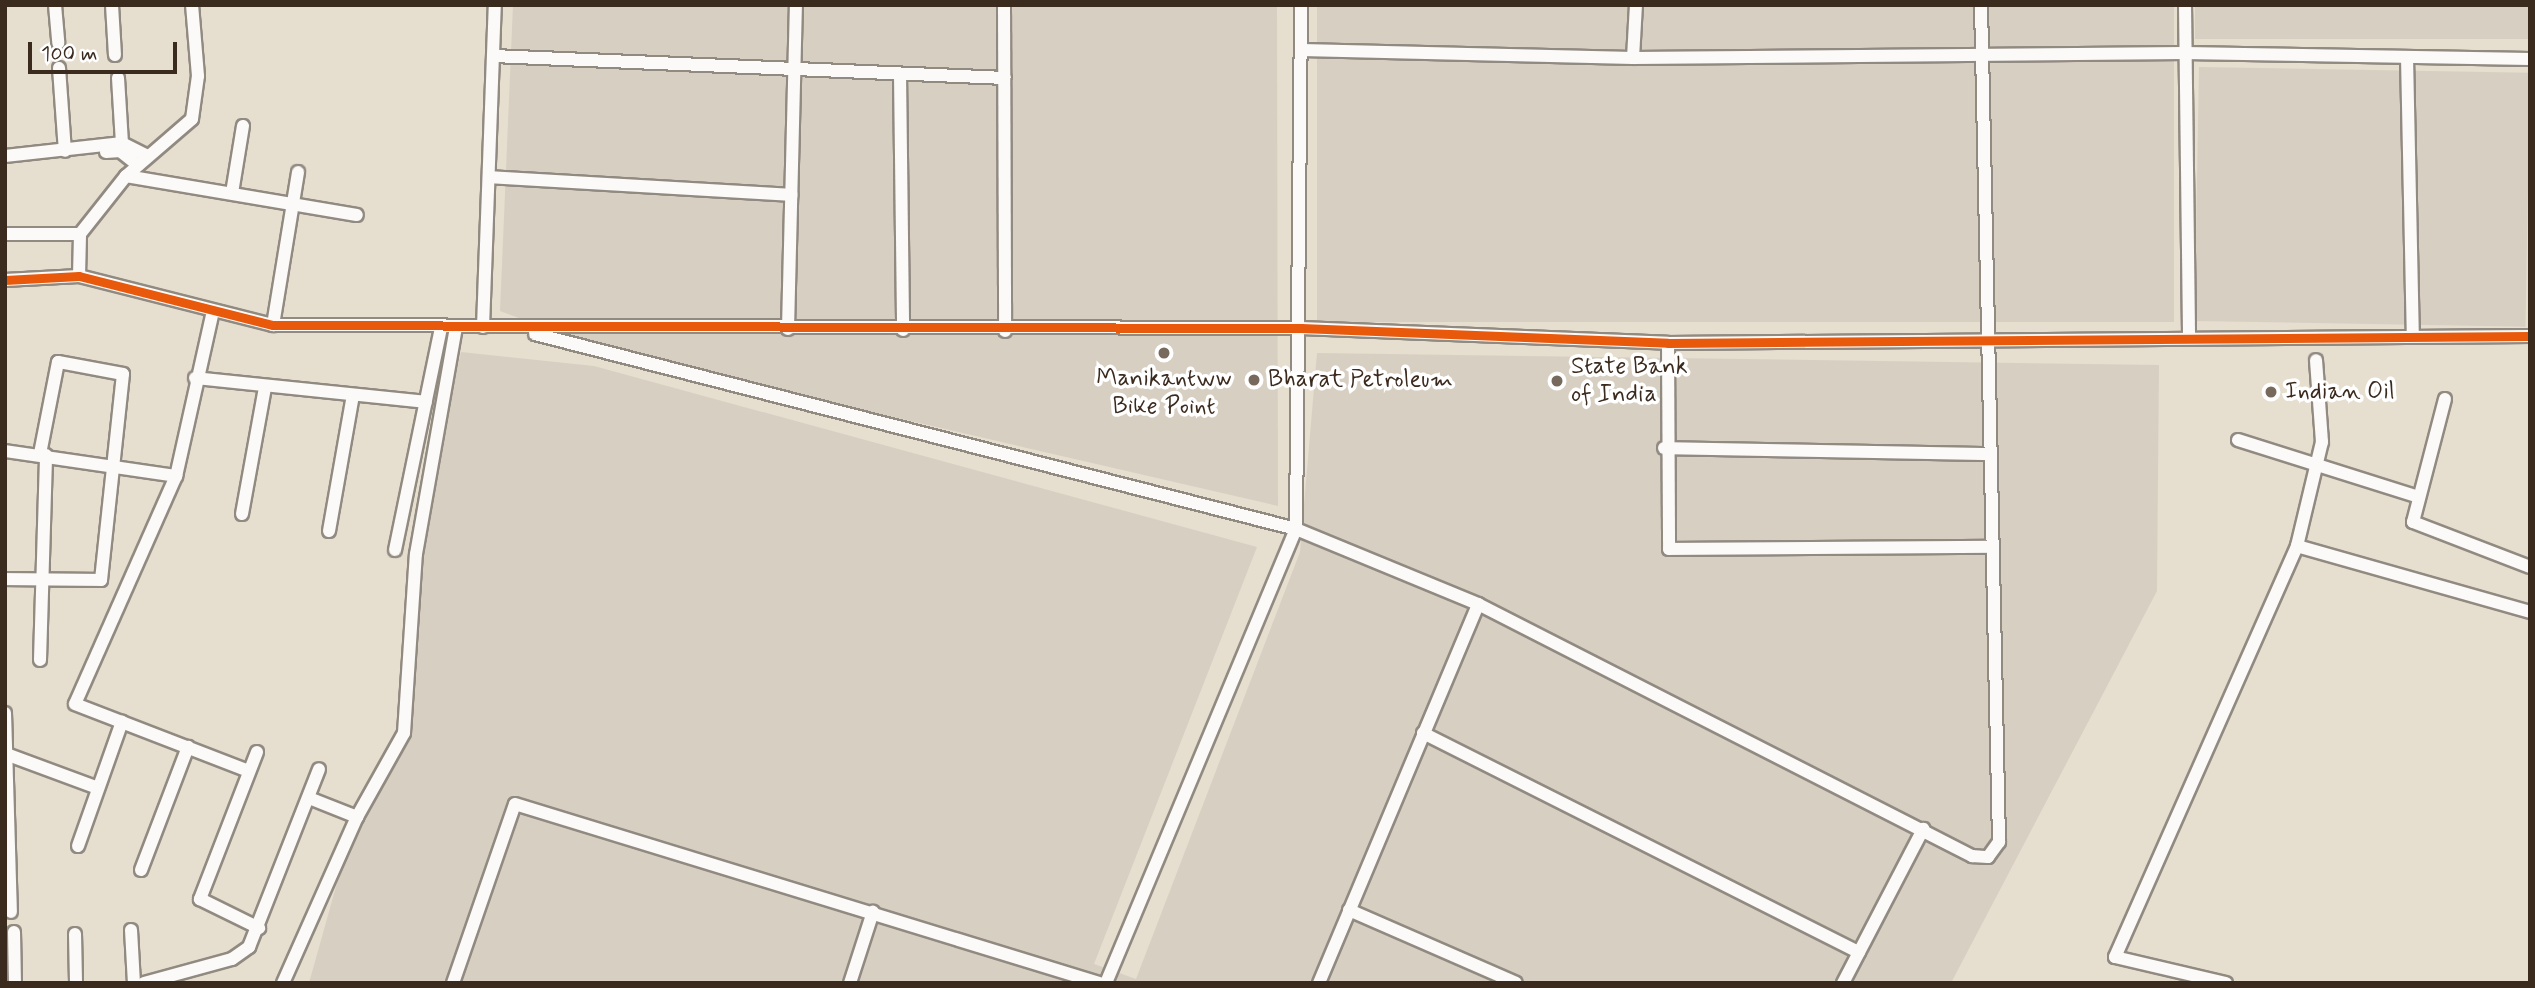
<!DOCTYPE html>
<html>
<head>
<meta charset="utf-8">
<style>
	body { margin:0 }
	#map { position:relative; width:2535px; height:988px; overflow:hidden; background:#e6decf; font-family:Mynerve,sans-serif }
	div>[style] { position:absolute }
	[style*='--x'] { left:calc(var(--x)*1px); top:calc(var(--y)*1px); width:calc(var(--w)*1px); rotate:calc(var(--a)*1deg) }
	.industrial>* { inset:0; background:#d8cfc3; transform-origin:0 0 }
	.roads { filter:drop-shadow(2px 0 #918a81) drop-shadow(-2px 0 #918a81) drop-shadow(0 2px #918a81) drop-shadow(0 -2px #918a81) }
	.minor>* { height:12px; margin:-6px; padding:0 6px; transform-origin:6px; border-radius:6px; background:#fbfaf8 }
	.cycleway>* { height:9px; margin:-4.5px; padding:0 4.5px; transform-origin:4.5px; border-radius:4.5px; background:#e8590c }
	.dots>* { width:19px; height:19px; translate:-50% -50%; box-sizing:border-box; border:4px solid #fff; border-radius:50% }
	span { translate:-50% -50%; white-space:nowrap; text-align:center; line-height:1.15; -webkit-text-stroke:7px #fff; paint-order:stroke }
	.poi-label { font-size:24px; color:#3b2a1e }
	.left { translate:0 -50%; text-align:left }
	.frame { position:absolute; inset:0; border:7px solid #3b2a1e; pointer-events:none }
	.scale { position:absolute; left:28px; top:42px; width:149px; height:32px; box-sizing:border-box; border:4px solid #3b2a1e; border-top:0; padding-left:9px; font-size:21px; line-height:24px; white-space:nowrap; color:#3b2a1e; -webkit-text-stroke:5px #fff; paint-order:stroke }
</style>
</head>
<body>
<div id="map">
	<div class="industrial">
		<i style="clip-path:polygon(513px 5px,1277px 5px,1278px 506px,608px 351px,500px 311px)"></i>
		<i style="left:1317px;top:5px;width:857px;height:317px"></i>
		<i style="left:2195px;top:5px;width:335px;height:34px"></i>
		<i style="left:2199px;top:67px;width:331px;height:254px;rotate:1deg"></i>
		<i style="clip-path:polygon(461px 352px,594px 366px,1257px 547px,1094px 964px,1136px 979px,1300px 552px,1317px 353px,2159px 365px,2157px 591px,1951px 983px,309px 983px,351px 833px,406px 733px,410px 576px)"></i>
	</div>
	<div class="roads">
		<div class="minor">
			<i style="--x:55;--y:5;--w:38;--a:85"></i>
			<i style="--x:112;--y:5;--w:50;--a:86.6"></i>
			<i style="--x:1004;--y:5;--w:326;--a:89.8"></i>
			<i style="--x:2185;--y:5;--w:332;--a:89.3"></i>
			<i style="--x:1302;--y:50;--w:331;--a:1.4"></i>
			<i style="--x:1633;--y:58;--w:552;--a:-0.52"></i>
			<i style="--x:2185;--y:53;--w:345;--a:1"></i>
			<i style="--x:493;--y:56;--w:512;--a:2.46"></i>
			<i style="--x:2407;--y:57;--w:279;--a:88.8"></i>
			<i style="--x:1633;--y:58;--w:53;--a:-86.8"></i>
			<i style="--x:59;--y:68;--w:83;--a:85.9"></i>
			<i style="--x:900;--y:74;--w:256;--a:89.3"></i>
			<i style="--x:118;--y:78;--w:65;--a:86.5"></i>
			<i style="--x:106;--y:152;--w:14;--a:-4"></i>
			<i style="--x:120;--y:151;--w:23;--a:38"></i>
			<i style="--x:5;--y:156;--w:118;--a:-6.3"></i>
			<i style="--x:122;--y:143;--w:29;--a:27"></i>
			<i style="--x:126;--y:176;--w:234;--a:9.6"></i>
			<i style="--x:489;--y:177;--w:303;--a:3.4"></i>
			<i style="--x:232;--y:193;--w:68;--a:-80.7"></i>
			<i style="--x:5;--y:234;--w:75;--a:0"></i>
			<i style="--x:79;--y:276;--w:42;--a:-88.6"></i>
			<i style="--x:80;--y:234;--w:74;--a:-51.6"></i>
			<i style="--x:126;--y:176;--w:87;--a:-40.8"></i>
			<i style="--x:192;--y:119;--w:43;--a:-82.1"></i>
			<i style="--x:198;--y:76;--w:71;--a:-94.8"></i>
			<i style="--x:5;--y:280;--w:74;--a:-3.1"></i>
			<i style="--x:79;--y:276;--w:200;--a:14.2"></i>
			<i style="--x:273;--y:325;--w:1028;--a:0.17"></i>
			<i style="--x:1301;--y:328;--w:367;--a:2.3"></i>
			<i style="--x:1668;--y:343;--w:862;--a:-0.47"></i>
			<i style="--x:213;--y:311;--w:169;--a:102.6"></i>
			<i style="--x:176;--y:476;--w:249;--a:113.9"></i>
			<i style="--x:75;--y:704;--w:186;--a:21.1"></i>
			<i style="--x:273;--y:325;--w:155;--a:-80.7"></i>
			<i style="--x:483;--y:327;--w:322;--a:-87.9"></i>
			<i style="--x:788;--y:329;--w:324;--a:-88.6"></i>
			<i style="--x:535;--y:334;--w:786;--a:14.37"></i>
			<i style="--x:1296;--y:529;--w:197;--a:22.4"></i>
			<i style="--x:1478;--y:604;--w:555;--a:27.03"></i>
			<i style="--x:1972;--y:856;--w:16;--a:4"></i>
			<i style="--x:1988;--y:857;--w:19;--a:-54"></i>
			<i style="--x:1999;--y:842;--w:837;--a:-91.23"></i>
			<i style="--x:1668;--y:343;--w:206;--a:89.7"></i>
			<i style="--x:1669;--y:549;--w:322;--a:-0.4"></i>
			<i style="--x:195;--y:378;--w:232;--a:5.9"></i>
			<i style="--x:2445;--y:399;--w:127;--a:104.6"></i>
			<i style="--x:2413;--y:522;--w:125;--a:21"></i>
			<i style="--x:2238;--y:440;--w:190;--a:17.5"></i>
			<i style="--x:1664;--y:448;--w:326;--a:1.1"></i>
			<i style="--x:5;--y:451;--w:173;--a:8.3"></i>
			<i style="--x:242;--y:514;--w:129;--a:-79.7"></i>
			<i style="--x:329;--y:531;--w:138;--a:-80"></i>
			<i style="--x:2297;--y:546;--w:107;--a:-76.5"></i>
			<i style="--x:2322;--y:442;--w:82;--a:-94.2"></i>
			<i style="--x:395;--y:550;--w:227;--a:-78.3"></i>
			<i style="--x:5;--y:579;--w:96;--a:0.6"></i>
			<i style="--x:101;--y:580;--w:207;--a:-83.9"></i>
			<i style="--x:123;--y:374;--w:66;--a:-169.5"></i>
			<i style="--x:58;--y:362;--w:94;--a:101.1"></i>
			<i style="--x:40;--y:660;--w:205;--a:-88.3"></i>
			<i style="--x:5;--y:713;--w:199;--a:88.3"></i>
			<i style="--x:1423;--y:733;--w:488;--a:26.7"></i>
			<i style="--x:257;--y:752;--w:158;--a:111.2"></i>
			<i style="--x:200;--y:899;--w:66;--a:26.2"></i>
			<i style="--x:6;--y:754;--w:98;--a:20.3"></i>
			<i style="--x:309;--y:798;--w:52;--a:21.6"></i>
			<i style="--x:357;--y:817;--w:96;--a:-60.8"></i>
			<i style="--x:404;--y:733;--w:179;--a:-86.2"></i>
			<i style="--x:416;--y:554;--w:230;--a:-80"></i>
			<i style="--x:78;--y:846;--w:132;--a:-70.5"></i>
			<i style="--x:141;--y:870;--w:132;--a:-69.1"></i>
			<i style="--x:1349;--y:910;--w:182;--a:23.6"></i>
			<i style="--x:131;--y:930;--w:53;--a:86.8"></i>
			<i style="--x:14;--y:932;--w:51;--a:88.9"></i>
			<i style="--x:75;--y:934;--w:49;--a:88.8"></i>
			<i style="--x:144;--y:983;--w:91;--a:-15.3"></i>
			<i style="--x:232;--y:959;--w:21;--a:-35"></i>
			<i style="--x:249;--y:947;--w:191;--a:-68.5"></i>
			<i style="--x:283;--y:983;--w:182;--a:-66"></i>
			<i style="--x:453;--y:983;--w:189;--a:-70.9"></i>
			<i style="--x:515;--y:804;--w:611;--a:17.04"></i>
			<i style="--x:850;--y:983;--w:75;--a:-72.1"></i>
			<i style="--x:1106;--y:983;--w:492;--a:-67.3"></i>
			<i style="--x:1296;--y:529;--w:524;--a:-89.45"></i>
			<i style="--x:1319;--y:983;--w:411;--a:-67.2"></i>
			<i style="--x:1843;--y:983;--w:174;--a:-62.5"></i>
			<i style="--x:2226;--y:983;--w:114;--a:-166.8"></i>
			<i style="--x:2115;--y:957;--w:449;--a:-66.1"></i>
			<i style="--x:2297;--y:546;--w:242;--a:15.8"></i>
		</div>
	</div>
	<div class="cycleway">
		<i style="--x:5;--y:280;--w:74;--a:-3.1"></i>
		<i style="--x:79;--y:276;--w:200;--a:14.2"></i>
		<i style="--x:273;--y:325;--w:1028;--a:0.17"></i>
		<i style="--x:1301;--y:328;--w:367;--a:2.3"></i>
		<i style="--x:1668;--y:343;--w:862;--a:-0.47"></i>
	</div>
	<div class="dots">
		<i style="left:1164px;top:353px;background:#77695c"></i>
		<i style="left:1254px;top:380px;background:#77695c"></i>
		<i style="left:1557px;top:381px;background:#77695c"></i>
		<i style="left:2271px;top:392px;background:#77695c"></i>
	</div>
	<div class="poi-label">
		<span class="left" style="left:1571px;top:381px">State Bank<br>of India</span>
		<span style="left:1164px;top:393px">Manikantww<br>Bike Point</span>
		<span class="left" style="left:1268px;top:380px">Bharat Petroleum</span>
		<span class="left" style="left:2285px;top:392px">Indian Oil</span>
	</div>
	<div class="frame"></div>
	<div class="scale">100 m</div>
</div>
</body>
</html>
